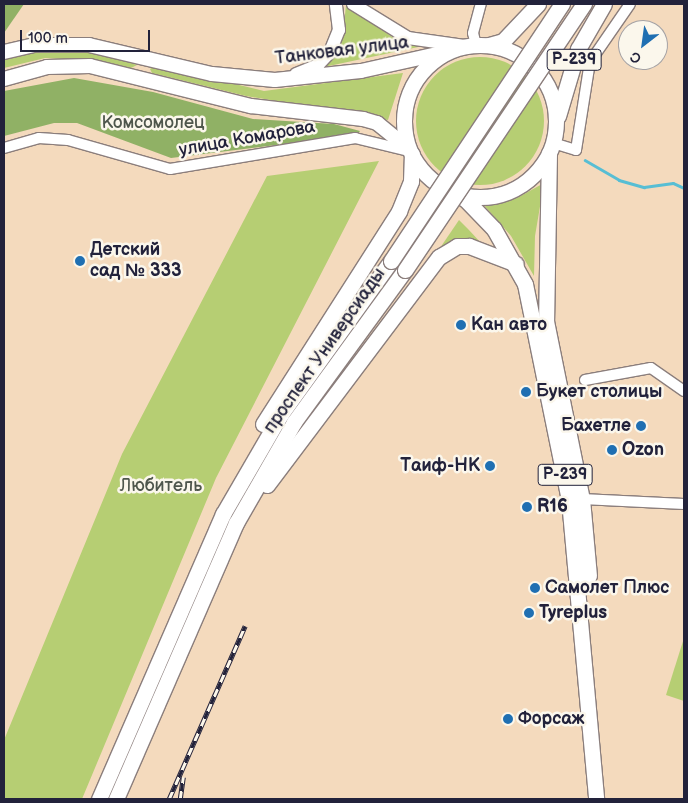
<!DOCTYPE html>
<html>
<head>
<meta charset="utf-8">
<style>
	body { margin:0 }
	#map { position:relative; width:688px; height:803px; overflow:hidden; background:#f4dabd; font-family:"Balsamiq Sans",sans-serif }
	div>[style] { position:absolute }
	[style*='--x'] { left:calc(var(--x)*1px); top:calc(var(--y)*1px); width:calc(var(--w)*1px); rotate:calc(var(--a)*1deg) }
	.green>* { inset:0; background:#b6ce73 }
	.round { border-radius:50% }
	.forest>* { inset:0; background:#90b165 }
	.stream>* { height:2.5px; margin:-1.25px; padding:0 1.25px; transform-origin:1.25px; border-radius:1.25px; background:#57bed4 }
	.roads { filter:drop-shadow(1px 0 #8b7e7c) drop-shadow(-1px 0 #8b7e7c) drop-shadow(0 1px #8b7e7c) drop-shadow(0 -1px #8b7e7c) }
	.minor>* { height:10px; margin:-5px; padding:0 5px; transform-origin:5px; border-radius:5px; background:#fff }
	.tertiary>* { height:12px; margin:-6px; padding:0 6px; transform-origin:6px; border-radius:6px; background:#fff }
	.secondary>* { height:14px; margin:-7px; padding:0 7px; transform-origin:7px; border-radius:7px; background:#fff }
	.primary>* { height:15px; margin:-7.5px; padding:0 7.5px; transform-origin:7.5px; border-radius:7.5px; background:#fff }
	.primary>.ring { margin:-7.5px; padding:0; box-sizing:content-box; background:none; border:15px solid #fff; border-radius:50% }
	.rail>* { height:4.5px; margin-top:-2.25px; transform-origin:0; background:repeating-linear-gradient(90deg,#fbf7ec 0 8px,#22223b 0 16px); box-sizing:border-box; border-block:1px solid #22223b }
	.bridges { filter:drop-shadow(1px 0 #8b7e7c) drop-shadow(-1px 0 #8b7e7c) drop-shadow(0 1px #8b7e7c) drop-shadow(0 -1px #8b7e7c) }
	.primary-bridge>* { height:15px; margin:-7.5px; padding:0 7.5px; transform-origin:7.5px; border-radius:7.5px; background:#fff }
	.dots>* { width:14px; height:14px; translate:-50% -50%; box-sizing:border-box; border:2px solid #fbf7ec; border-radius:50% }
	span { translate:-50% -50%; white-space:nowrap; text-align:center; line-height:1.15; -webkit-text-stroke:5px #fbf7ec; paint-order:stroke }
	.shield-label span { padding:1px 4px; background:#fbf7ec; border:1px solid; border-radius:4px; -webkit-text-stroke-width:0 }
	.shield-label { font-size:16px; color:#22223b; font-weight:700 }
	.street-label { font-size:18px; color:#22223b }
	.park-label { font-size:18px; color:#4e564c }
	.poi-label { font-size:18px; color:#22223b; font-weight:700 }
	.left { translate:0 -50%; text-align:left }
	.right { translate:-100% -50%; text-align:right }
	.frame { position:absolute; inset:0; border:5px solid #22223b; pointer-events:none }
	.north { position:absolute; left:618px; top:20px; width:50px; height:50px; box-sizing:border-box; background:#fbf7ec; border:1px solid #a4a2a5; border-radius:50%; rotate:210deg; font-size:14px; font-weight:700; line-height:20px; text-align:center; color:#22223b }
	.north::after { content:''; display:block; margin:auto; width:18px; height:22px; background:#1f6fb2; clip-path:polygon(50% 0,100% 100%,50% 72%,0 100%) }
	.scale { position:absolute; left:20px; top:30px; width:130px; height:22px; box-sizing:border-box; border:2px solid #22223b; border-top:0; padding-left:6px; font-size:15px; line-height:18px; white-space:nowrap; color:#22223b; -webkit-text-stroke:4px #fbf7ec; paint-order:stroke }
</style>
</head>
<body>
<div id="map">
	<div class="green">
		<i style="clip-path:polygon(346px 5px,398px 41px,423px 46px,324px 67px,343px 34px)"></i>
		<i style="clip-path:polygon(44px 49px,97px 52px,137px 65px,131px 68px,100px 61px,45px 58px,4px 68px,4px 59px)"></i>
		<i class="round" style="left:416px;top:57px;width:128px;height:128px"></i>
		<i style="clip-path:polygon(155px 65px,264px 91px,403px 73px,388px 120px,246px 96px,152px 73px,150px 69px)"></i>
		<i style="clip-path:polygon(379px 161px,216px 478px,82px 799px,4px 799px,4px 740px,122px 454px,267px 176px)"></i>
		<i style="clip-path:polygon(544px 183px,535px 236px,534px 276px,511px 236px,482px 203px,517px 198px)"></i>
		<i style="clip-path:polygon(459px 220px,468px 229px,482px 244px,440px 248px)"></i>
		<i style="clip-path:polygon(684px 638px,684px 701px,666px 695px)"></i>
	</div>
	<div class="forest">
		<i style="clip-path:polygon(4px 4px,24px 4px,4px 33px)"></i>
		<i style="clip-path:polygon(74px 78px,153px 92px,253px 119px,334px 124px,360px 131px,357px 135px,171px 158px,77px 123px,54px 123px,4px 136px,4px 91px)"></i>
	</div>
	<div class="stream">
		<i style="--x:585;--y:160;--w:39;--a:30"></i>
		<i style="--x:619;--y:180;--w:26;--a:16"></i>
		<i style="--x:644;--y:187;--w:29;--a:-8"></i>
		<i style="--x:673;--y:183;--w:12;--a:24"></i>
	</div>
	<div class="roads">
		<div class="minor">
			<i style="--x:476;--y:45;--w:12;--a:-104"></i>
			<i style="--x:473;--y:33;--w:30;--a:-75"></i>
			<i style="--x:553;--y:143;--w:24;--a:17"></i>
			<i style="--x:576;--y:150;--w:89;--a:-81"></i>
			<i style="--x:590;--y:62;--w:70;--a:-55.4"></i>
			<i style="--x:4;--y:148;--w:36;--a:-16"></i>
			<i style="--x:39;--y:138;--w:29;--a:4"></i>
			<i style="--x:68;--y:140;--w:106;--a:15.9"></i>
			<i style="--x:170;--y:169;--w:188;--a:-9.5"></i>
			<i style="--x:355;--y:138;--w:56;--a:13.5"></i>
			<i style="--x:585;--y:380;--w:67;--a:-10.3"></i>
			<i style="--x:651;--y:368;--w:40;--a:34.9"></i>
			<i style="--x:582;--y:499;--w:102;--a:2.8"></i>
		</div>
		<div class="tertiary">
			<i style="--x:353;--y:4;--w:65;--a:31.7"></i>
			<i style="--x:408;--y:38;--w:57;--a:8.1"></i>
			<i style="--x:296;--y:74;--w:24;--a:-22"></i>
			<i style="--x:318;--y:65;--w:18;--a:-47"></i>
			<i style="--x:330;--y:52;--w:24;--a:-68"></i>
			<i style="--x:339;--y:30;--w:26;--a:-97"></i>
		</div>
		<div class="secondary">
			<i style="--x:4;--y:52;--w:31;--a:-13"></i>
			<i style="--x:34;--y:45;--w:55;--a:0"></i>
			<i style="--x:89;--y:45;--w:126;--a:13.3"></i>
			<i style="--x:212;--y:74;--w:63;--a:5.4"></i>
			<i style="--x:275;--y:80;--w:86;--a:-6"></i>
			<i style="--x:361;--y:71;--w:88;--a:-12.5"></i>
			<i style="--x:4;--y:79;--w:45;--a:-15.6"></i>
			<i style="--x:47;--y:67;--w:43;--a:-1.3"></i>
			<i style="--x:90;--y:66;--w:166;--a:14"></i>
			<i style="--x:251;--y:106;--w:113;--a:6.6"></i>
			<i style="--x:363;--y:119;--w:15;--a:16"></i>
			<i style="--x:377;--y:123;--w:41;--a:39.1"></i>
		</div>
		<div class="primary">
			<i class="ring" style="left:404px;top:45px;width:137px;height:137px"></i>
			<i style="--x:489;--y:45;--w:15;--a:-16"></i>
			<i style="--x:503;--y:41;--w:51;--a:-46.6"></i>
			<i style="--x:558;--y:116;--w:70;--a:-73.4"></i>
			<i style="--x:578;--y:49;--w:52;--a:-60"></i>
			<i style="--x:549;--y:153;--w:168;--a:91"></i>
			<i style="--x:546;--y:321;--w:182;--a:78.6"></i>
			<i style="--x:582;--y:499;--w:77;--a:84.8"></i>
			<i style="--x:442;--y:187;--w:27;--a:28"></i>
			<i style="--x:466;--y:200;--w:40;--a:46"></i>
			<i style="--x:494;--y:229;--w:63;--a:60.6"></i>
			<i style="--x:525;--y:284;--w:220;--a:78.5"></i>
			<i style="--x:569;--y:500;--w:300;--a:84.8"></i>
			<i style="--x:263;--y:424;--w:253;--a:-57.4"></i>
			<i style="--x:399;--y:211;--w:32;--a:-68"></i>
			<i style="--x:411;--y:181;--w:27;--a:-88"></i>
			<i style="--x:267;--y:485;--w:286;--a:-53"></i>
			<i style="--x:439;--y:257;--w:21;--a:-31"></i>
			<i style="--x:457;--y:246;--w:12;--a:0"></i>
			<i style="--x:469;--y:246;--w:50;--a:21"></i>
			<i style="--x:99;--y:799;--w:311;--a:-66.5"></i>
			<i style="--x:223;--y:514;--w:116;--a:-59.9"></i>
			<i style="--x:281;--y:414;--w:188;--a:-54.3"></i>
			<i style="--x:116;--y:799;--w:301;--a:-66.5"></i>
			<i style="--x:236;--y:523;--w:116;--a:-60.1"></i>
			<i style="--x:294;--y:422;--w:188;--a:-53.9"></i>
		</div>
	</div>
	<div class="rail">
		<i style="--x:169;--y:799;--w:189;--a:-66.3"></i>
		<i style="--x:180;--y:799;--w:22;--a:-82"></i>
	</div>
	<div class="bridges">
		<div class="primary-bridge">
			<i style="--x:391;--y:261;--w:309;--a:-56.4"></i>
			<i style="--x:405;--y:270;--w:321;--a:-56.1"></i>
		</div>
	</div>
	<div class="dots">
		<i style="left:80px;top:261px;background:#1f6fb2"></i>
		<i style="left:461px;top:325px;background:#1f6fb2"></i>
		<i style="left:526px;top:392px;background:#1f6fb2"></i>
		<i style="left:641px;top:426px;background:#1f6fb2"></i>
		<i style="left:612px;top:450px;background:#1f6fb2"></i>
		<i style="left:490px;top:466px;background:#1f6fb2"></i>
		<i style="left:527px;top:507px;background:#1f6fb2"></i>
		<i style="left:535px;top:588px;background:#1f6fb2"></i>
		<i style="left:529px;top:613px;background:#1f6fb2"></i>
		<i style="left:508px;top:719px;background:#1f6fb2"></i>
	</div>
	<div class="shield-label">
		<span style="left:574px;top:60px">Р-239</span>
		<span style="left:565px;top:475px">Р-239</span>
	</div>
	<div class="street-label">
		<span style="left:342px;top:51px;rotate:-7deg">Танковая улица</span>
		<span style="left:247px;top:139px;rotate:-10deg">улица Комарова</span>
		<span style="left:325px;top:351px;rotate:-55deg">проспект Универсиады</span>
	</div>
	<div class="park-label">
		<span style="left:153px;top:123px">Комсомолец</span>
		<span style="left:161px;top:486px">Любитель</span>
	</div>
	<div class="poi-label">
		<span class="left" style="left:90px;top:261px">Детский<br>сад № 333</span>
		<span class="left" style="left:471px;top:325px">Кан авто</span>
		<span class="left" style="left:536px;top:392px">Букет столицы</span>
		<span class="right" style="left:631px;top:426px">Бахетле</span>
		<span class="left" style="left:622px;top:450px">Ozon</span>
		<span class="right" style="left:480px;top:466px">Таиф-НК</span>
		<span class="left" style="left:537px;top:507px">R16</span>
		<span class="left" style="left:545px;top:588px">Самолет Плюс</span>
		<span class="left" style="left:539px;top:613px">Tyreplus</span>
		<span class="left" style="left:518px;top:719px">Форсаж</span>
	</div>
	<div class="frame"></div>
	<div class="north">С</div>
	<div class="scale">100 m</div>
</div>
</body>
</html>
